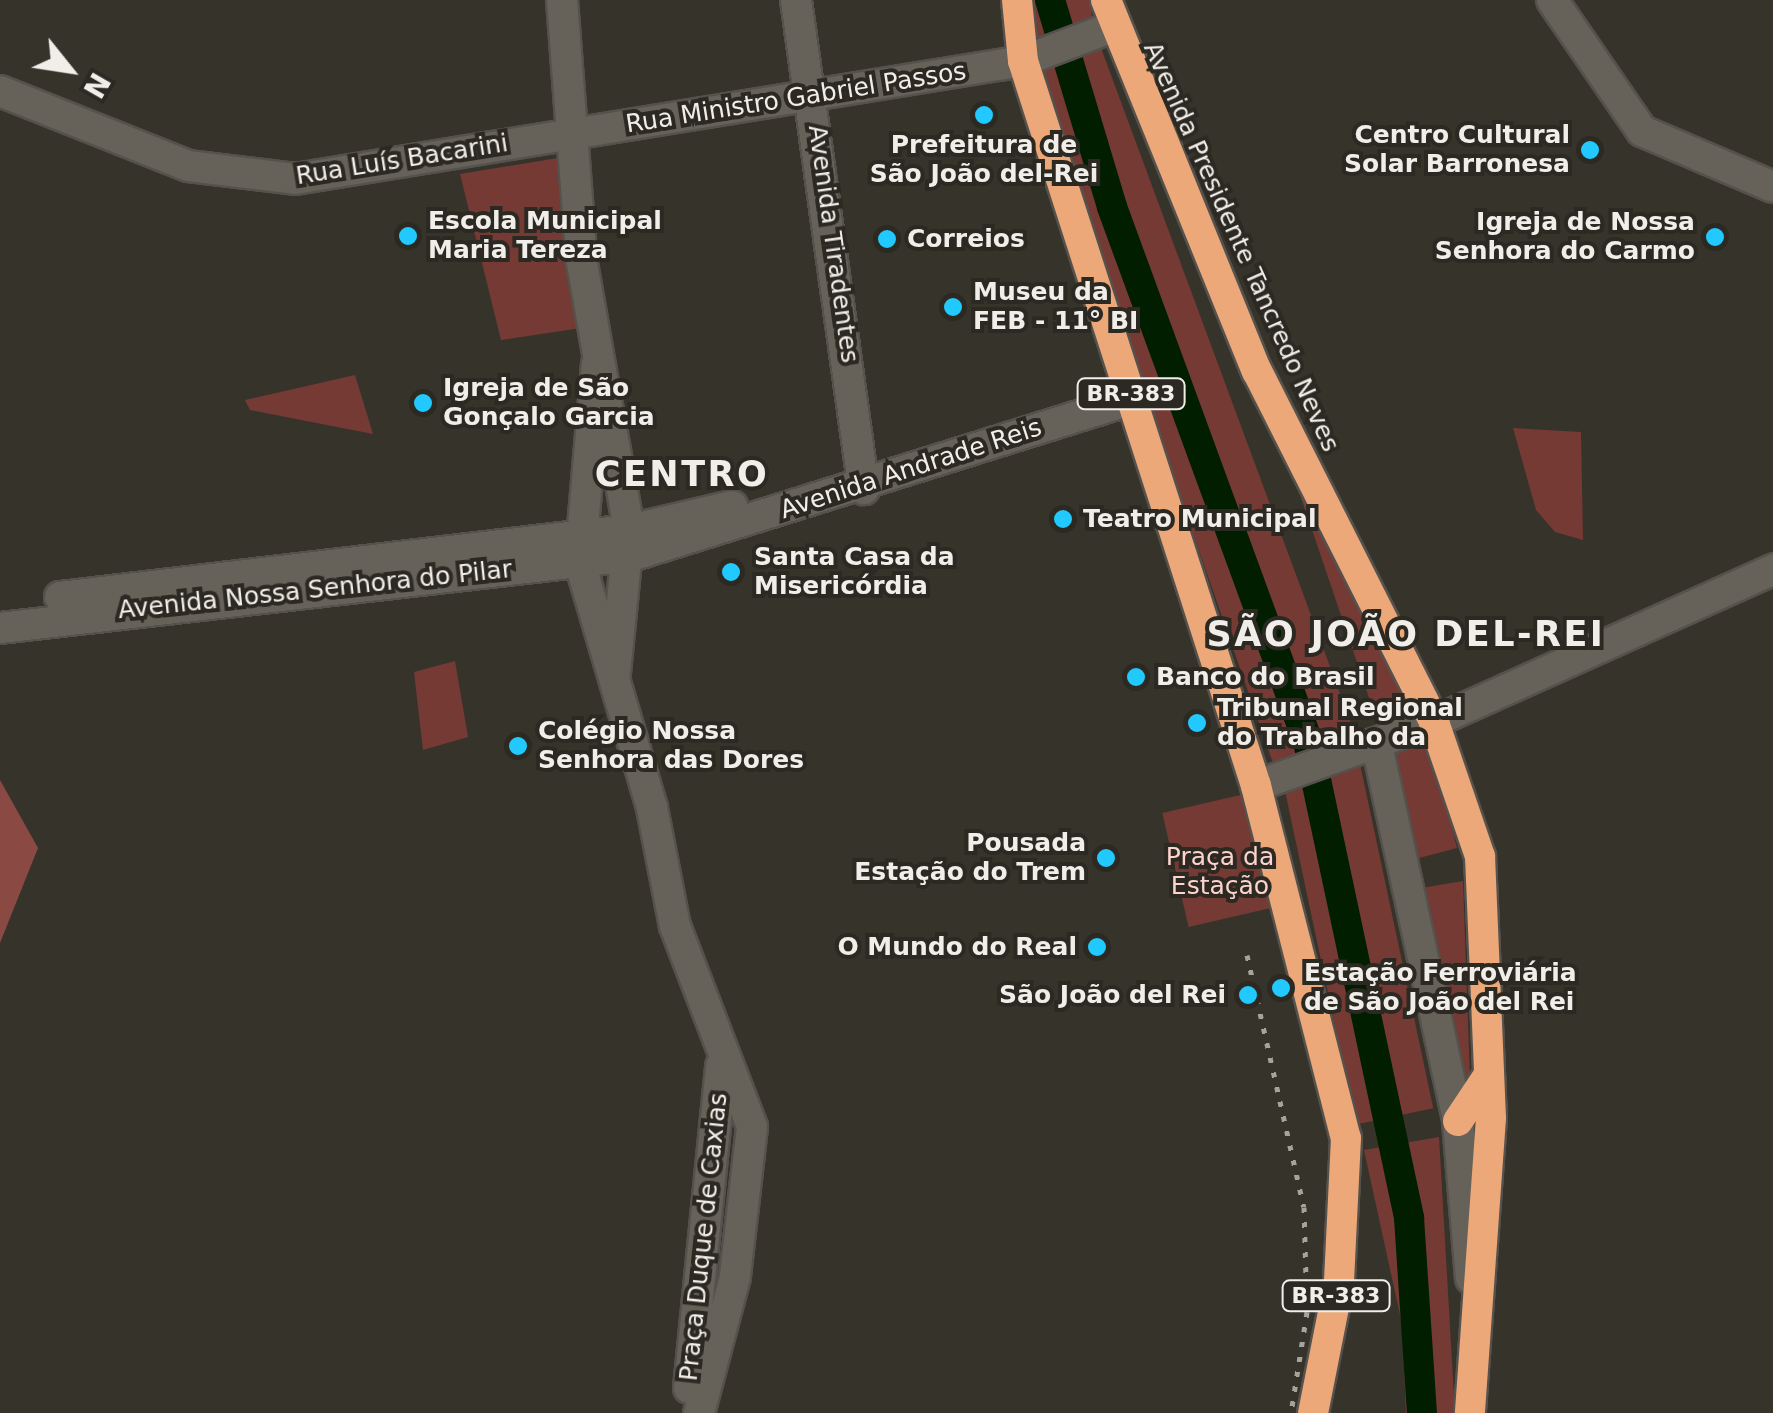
<!DOCTYPE html>
<html>
<head>
<meta charset="utf-8">
<style>
	body { margin:0 }
	#map { position:relative; width:1773px; height:1413px; overflow:hidden; background:#36332b; font-family:"DejaVu Sans",sans-serif }
	div>[style] { position:absolute }
	[style*='--x'] { left:calc(var(--x)*1px); top:calc(var(--y)*1px); width:calc(var(--w)*1px); rotate:calc(var(--a)*1deg) }
	.green>* { inset:0; background:#753a34; transform-origin:0 0 }
	.forest>* { inset:0; background:#8a4a43 }
	.river>* { height:30px; margin:-15px; padding:0 15px; transform-origin:15px; border-radius:15px; background:#011e00 }
	.roads { filter:drop-shadow(2px 0 #55514c) drop-shadow(-2px 0 #55514c) drop-shadow(0 2px #55514c) drop-shadow(0 -2px #55514c) }
	.secondary>* { height:30px; margin:-15px; padding:0 15px; transform-origin:15px; border-radius:15px; background:#666159 }
	.highway>* { height:30px; margin:-15px; padding:0 15px; transform-origin:15px; border-radius:15px; background:#eca879 }
	.rail>* { height:5px; margin-top:-2.5px; transform-origin:0; background:repeating-linear-gradient(90deg,#a6a39d 0 5px,transparent 0 15px) }
	.dots>* { width:28px; height:28px; translate:-50% -50%; box-sizing:border-box; border:5px solid #2c2922; border-radius:50% }
	span { translate:-50% -50%; white-space:nowrap; text-align:center; line-height:1.15; -webkit-text-stroke:8px #2c2922; paint-order:stroke }
	.shield-label span { padding:2px 8px; background:#2c2922; border:2px solid; border-radius:8px; -webkit-text-stroke-width:0 }
	.shield-label { font-size:22px; color:#f1eeea; font-weight:700 }
	.street-label { font-size:25px; color:#f1eeea }
	.poi-label { font-size:25px; color:#f1eeea; font-weight:700 }
	.right { translate:-100% -50%; text-align:right }
	.left { translate:0 -50%; text-align:left }
	.park-label { font-size:25px; color:#fcd3cd }
	.district-label { font-size:35px; color:#f1eeea; font-weight:700; letter-spacing:2.5px }
	.north { position:absolute; left:20px; top:20px; width:100px; height:100px; -webkit-text-stroke:8px #2c2922; paint-order:stroke; rotate:120deg; font-size:28px; font-weight:700; line-height:40px; text-align:center; color:#f1eeea }
	.north::after { content:''; display:block; margin:auto; width:35px; height:45px; background:#f1eeea; clip-path:polygon(50% 0,100% 100%,50% 72%,0 100%) }
</style>
</head>
<body>
<div id="map">
	<div class="green">
		<i style="clip-path:polygon(1014px 0,1090px 0,1092px 17px,1030px 44px)"></i>
		<i style="clip-path:polygon(1101px 48px,1355px 734px,1273px 763px,1033px 74px)"></i>
		<i style="clip-path:polygon(558px 158px,581px 328px,501px 340px,460px 174px)"></i>
		<i style="clip-path:polygon(355px 375px,373px 434px,250px 410px,245px 400px)"></i>
		<i style="clip-path:polygon(1513px 428px,1581px 432px,1583px 540px,1555px 532px,1536px 510px)"></i>
		<i style="clip-path:polygon(1292px 471px,1424px 719px,1382px 736px)"></i>
		<i style="clip-path:polygon(455px 661px,468px 737px,423px 750px,414px 672px)"></i>
		<i style="clip-path:polygon(1426px 726px,1457px 848px,1419px 858px,1386px 744px)"></i>
		<i style="left:1359px;top:759px;width:357px;height:79px;rotate:78deg"></i>
		<i style="left:1249px;top:793px;width:117px;height:89px;rotate:77deg"></i>
		<i style="clip-path:polygon(1463px 881px,1470px 1078px,1462px 1082px,1421px 888px)"></i>
		<i style="clip-path:polygon(1439px 1137px,1455px 1413px,1406px 1413px,1402px 1324px,1364px 1150px)"></i>
	</div>
	<div class="forest">
		<i style="clip-path:polygon(0 780px,38px 848px,0 943px)"></i>
	</div>
	<div class="river">
		<i style="--x:1050;--y:0;--w:216;--a:73.3"></i>
		<i style="--x:1112;--y:207;--w:570;--a:69.88"></i>
		<i style="--x:1308;--y:742;--w:487;--a:78"></i>
		<i style="--x:1409;--y:1218;--w:195;--a:86.2"></i>
	</div>
	<div class="roads">
		<div class="secondary">
			<i style="--x:562;--y:0;--w:264;--a:85.7"></i>
			<i style="--x:582;--y:263;--w:271;--a:80"></i>
			<i style="--x:629;--y:530;--w:144;--a:95.6"></i>
			<i style="--x:796;--y:0;--w:494;--a:82.1"></i>
			<i style="--x:1552;--y:0;--w:159;--a:55.5"></i>
			<i style="--x:1642;--y:131;--w:142;--a:23.1"></i>
			<i style="--x:0;--y:91;--w:202;--a:21.7"></i>
			<i style="--x:188;--y:166;--w:108;--a:6.9"></i>
			<i style="--x:295;--y:179;--w:738;--a:-9.21"></i>
			<i style="--x:1023;--y:61;--w:93;--a:-20.8"></i>
			<i style="--x:597;--y:364;--w:200;--a:94.9"></i>
			<i style="--x:580;--y:563;--w:255;--a:73.6"></i>
			<i style="--x:652;--y:808;--w:120;--a:79"></i>
			<i style="--x:675;--y:926;--w:215;--a:69"></i>
			<i style="--x:752;--y:1127;--w:151;--a:96.5"></i>
			<i style="--x:735;--y:1277;--w:141;--a:104.8"></i>
			<i style="--x:60;--y:597;--w:573;--a:-6.72"></i>
			<i style="--x:629;--y:530;--w:106;--a:-13.1"></i>
			<i style="--x:0;--y:628;--w:635;--a:-6.51"></i>
			<i style="--x:631;--y:556;--w:526;--a:-17.37"></i>
			<i style="--x:1377;--y:745;--w:385;--a:77.8"></i>
			<i style="--x:1458;--y:1121;--w:158;--a:85.3"></i>
			<i style="--x:1256;--y:786;--w:189;--a:-19.8"></i>
			<i style="--x:1434;--y:722;--w:372;--a:-24.2"></i>
			<i style="--x:689;--y:1388;--w:324;--a:-84.3"></i>
		</div>
		<div class="highway">
			<i style="--x:1017;--y:0;--w:61;--a:84.4"></i>
			<i style="--x:1023;--y:61;--w:762;--a:72.18"></i>
			<i style="--x:1256;--y:786;--w:363;--a:75.7"></i>
			<i style="--x:1346;--y:1138;--w:144;--a:92.8"></i>
			<i style="--x:1339;--y:1282;--w:134;--a:101.2"></i>
			<i style="--x:1106;--y:0;--w:401;--a:67.9"></i>
			<i style="--x:1257;--y:371;--w:393;--a:63.2"></i>
			<i style="--x:1434;--y:722;--w:142;--a:71.1"></i>
			<i style="--x:1480;--y:856;--w:262;--a:87.6"></i>
			<i style="--x:1491;--y:1118;--w:296;--a:94.1"></i>
			<i style="--x:1458;--y:1121;--w:54;--a:-56.3"></i>
		</div>
	</div>
	<div class="rail">
		<i style="--x:1247;--y:955;--w:258;--a:77.3"></i>
		<i style="--x:1304;--y:1207;--w:105;--a:88.4"></i>
		<i style="--x:1307;--y:1312;--w:102;--a:99"></i>
	</div>
	<div class="dots">
		<i style="left:984px;top:115px;background:#22c9fe"></i>
		<i style="left:1590px;top:150px;background:#22c9fe"></i>
		<i style="left:408px;top:236px;background:#22c9fe"></i>
		<i style="left:1715px;top:237px;background:#22c9fe"></i>
		<i style="left:887px;top:239px;background:#22c9fe"></i>
		<i style="left:953px;top:307px;background:#22c9fe"></i>
		<i style="left:423px;top:403px;background:#22c9fe"></i>
		<i style="left:1063px;top:519px;background:#22c9fe"></i>
		<i style="left:731px;top:572px;background:#22c9fe"></i>
		<i style="left:1136px;top:677px;background:#22c9fe"></i>
		<i style="left:1197px;top:723px;background:#22c9fe"></i>
		<i style="left:518px;top:746px;background:#22c9fe"></i>
		<i style="left:1106px;top:858px;background:#22c9fe"></i>
		<i style="left:1097px;top:947px;background:#22c9fe"></i>
		<i style="left:1281px;top:988px;background:#22c9fe"></i>
		<i style="left:1248px;top:995px;background:#22c9fe"></i>
	</div>
	<div class="shield-label">
		<span style="left:1131px;top:394px">BR-383</span>
		<span style="left:1336px;top:1296px">BR-383</span>
	</div>
	<div class="street-label">
		<span style="left:796px;top:98px;rotate:-9deg">Rua Ministro Gabriel Passos</span>
		<span style="left:402px;top:160px;rotate:-9deg">Rua Luís Bacarini</span>
		<span style="left:833px;top:244px;rotate:82deg">Avenida Tiradentes</span>
		<span style="left:1241px;top:247px;rotate:66deg">Avenida Presidente Tancredo Neves</span>
		<span style="left:911px;top:469px;rotate:-18deg">Avenida Andrade Reis</span>
		<span style="left:315px;top:590px;rotate:-6deg">Avenida Nossa Senhora do Pilar</span>
		<span style="left:704px;top:1237px;rotate:-84deg">Praça Duque de Caxias</span>
	</div>
	<div class="poi-label">
		<span class="right" style="left:1570px;top:150px">Centro Cultural<br>Solar Barronesa</span>
		<span style="left:984px;top:160px">Prefeitura de<br>São João del-Rei</span>
		<span class="left" style="left:428px;top:236px">Escola Municipal<br>Maria Tereza</span>
		<span class="right" style="left:1695px;top:237px">Igreja de Nossa<br>Senhora do Carmo</span>
		<span class="left" style="left:907px;top:239px">Correios</span>
		<span class="left" style="left:973px;top:307px">Museu da<br>FEB - 11° BI</span>
		<span class="left" style="left:443px;top:403px">Igreja de São<br>Gonçalo Garcia</span>
		<span class="left" style="left:1083px;top:519px">Teatro Municipal</span>
		<span class="left" style="left:754px;top:572px">Santa Casa da<br>Misericórdia</span>
		<span class="left" style="left:1156px;top:677px">Banco do Brasil</span>
		<span class="left" style="left:1217px;top:723px">Tribunal Regional<br>do Trabalho da</span>
		<span class="left" style="left:538px;top:746px">Colégio Nossa<br>Senhora das Dores</span>
		<span class="right" style="left:1086px;top:858px">Pousada<br>Estação do Trem</span>
		<span class="right" style="left:1077px;top:947px">O Mundo do Real</span>
		<span class="left" style="left:1304px;top:988px">Estação Ferroviária<br>de São João del Rei</span>
		<span class="right" style="left:1226px;top:995px">São João del Rei</span>
	</div>
	<div class="park-label">
		<span style="left:1220px;top:872px">Praça da<br>Estação</span>
	</div>
	<div class="district-label">
		<span style="left:682px;top:474px">CENTRO</span>
		<span style="left:1406px;top:634px">SÃO JOÃO DEL-REI</span>
	</div>
	<div class="north">N</div>
</div>
</body>
</html>
